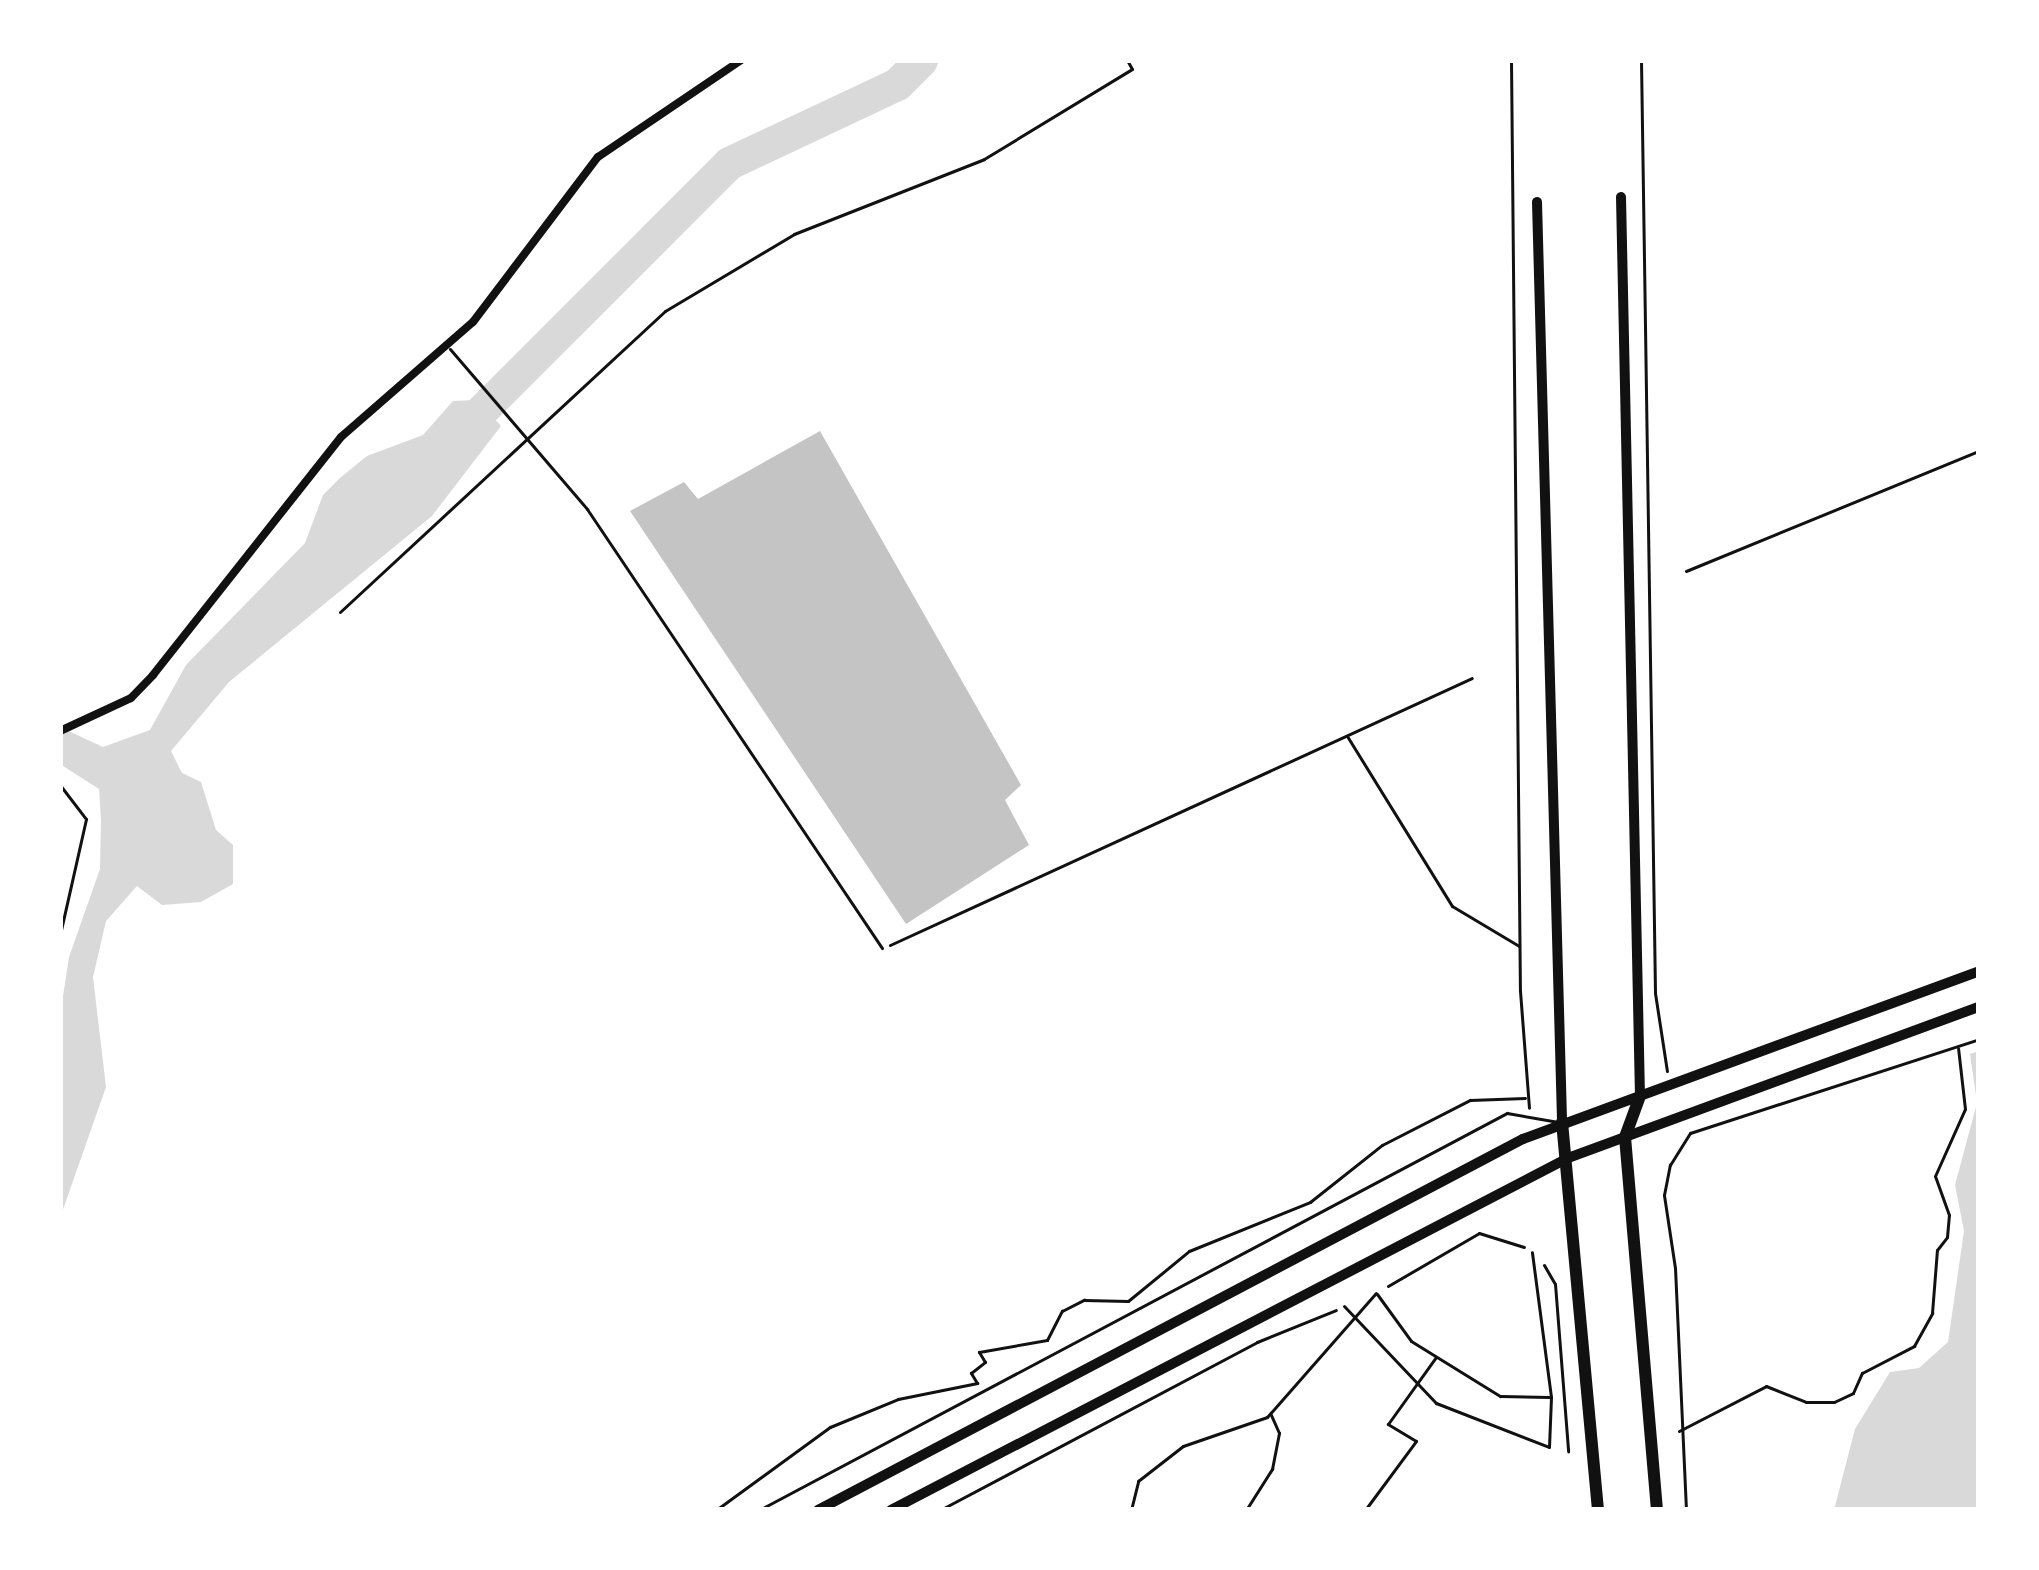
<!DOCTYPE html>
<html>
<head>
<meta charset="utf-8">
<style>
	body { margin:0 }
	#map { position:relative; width:2039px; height:1570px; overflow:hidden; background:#fff; font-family:Cabin,sans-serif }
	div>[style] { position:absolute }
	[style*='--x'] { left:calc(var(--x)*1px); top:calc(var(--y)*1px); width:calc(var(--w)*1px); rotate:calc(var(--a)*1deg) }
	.water>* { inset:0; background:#d9d9d9 }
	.river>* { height:33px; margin:-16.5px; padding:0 16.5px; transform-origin:16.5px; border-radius:16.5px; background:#d9d9d9 }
	.building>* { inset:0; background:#c4c4c4 }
	.path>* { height:3px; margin:-1.5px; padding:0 1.5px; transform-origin:1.5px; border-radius:1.5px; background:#111 }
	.service>* { height:3px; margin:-1.5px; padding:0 1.5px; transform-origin:1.5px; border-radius:1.5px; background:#111 }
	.minor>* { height:8px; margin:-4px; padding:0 4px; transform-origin:4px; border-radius:4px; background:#111 }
	.secondary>* { height:10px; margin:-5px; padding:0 5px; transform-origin:5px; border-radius:5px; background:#111 }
	.primary>* { height:12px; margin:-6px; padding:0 6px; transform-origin:6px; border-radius:6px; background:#111 }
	span { translate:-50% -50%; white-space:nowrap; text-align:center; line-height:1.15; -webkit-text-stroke:12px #fff; paint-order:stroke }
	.frame { position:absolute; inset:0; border:63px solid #fff; pointer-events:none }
</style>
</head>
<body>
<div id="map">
	<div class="water">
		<i style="clip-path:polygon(477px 400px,501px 426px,432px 516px,229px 682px,171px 751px,182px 773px,201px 782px,216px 830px,233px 845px,233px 884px,201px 902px,162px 905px,137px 886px,106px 921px,93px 977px,106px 1087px,60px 1218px,60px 1016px,69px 957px,100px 869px,101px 820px,99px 789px,60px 764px,60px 727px,103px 747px,150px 730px,186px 665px,305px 543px,323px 495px,340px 478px,367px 456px,423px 435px,453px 401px)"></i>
		<i style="clip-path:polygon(1979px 1051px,1979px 1510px,1834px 1510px,1855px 1429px,1890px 1372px,1919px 1368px,1948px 1342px,1964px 1231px,1955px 1185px,1977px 1103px,1970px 1054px)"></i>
	</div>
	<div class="river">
		<i style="--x:454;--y:438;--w:389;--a:-45"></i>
		<i style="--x:729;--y:163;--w:186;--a:-25.2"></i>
		<i style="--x:897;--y:84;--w:34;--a:-45"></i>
	</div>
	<div class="building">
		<i style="clip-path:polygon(820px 431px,1021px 785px,1005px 800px,1029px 845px,906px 924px,630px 511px,684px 482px,698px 499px)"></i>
	</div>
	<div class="path">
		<i style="--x:1511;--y:60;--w:931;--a:89.45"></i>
		<i style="--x:1520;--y:991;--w:117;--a:85.6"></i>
		<i style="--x:1641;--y:60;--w:933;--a:89.14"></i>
		<i style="--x:1655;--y:993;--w:79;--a:81.3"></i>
		<i style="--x:1686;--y:571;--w:317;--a:-22.3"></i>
		<i style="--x:1347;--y:736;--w:200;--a:58.3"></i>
		<i style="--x:1452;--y:906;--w:78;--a:30.8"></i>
		<i style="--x:890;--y:945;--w:640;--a:-24.64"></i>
		<i style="--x:1544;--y:1265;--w:22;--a:60"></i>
		<i style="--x:1555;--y:1284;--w:168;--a:85.5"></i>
		<i style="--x:1388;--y:1286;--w:105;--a:-30.2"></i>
		<i style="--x:1479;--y:1233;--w:47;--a:17.3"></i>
		<i style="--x:716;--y:1510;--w:141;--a:-36.1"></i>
		<i style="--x:830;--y:1427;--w:74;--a:-22.4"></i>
		<i style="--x:898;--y:1399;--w:81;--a:-11.4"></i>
		<i style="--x:977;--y:1383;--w:12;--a:-121"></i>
		<i style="--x:971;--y:1373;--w:18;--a:-38"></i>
		<i style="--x:985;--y:1362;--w:12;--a:-121"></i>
		<i style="--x:979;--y:1352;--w:69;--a:-10"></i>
		<i style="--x:1047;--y:1340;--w:33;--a:-63"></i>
		<i style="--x:1062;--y:1311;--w:25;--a:-27"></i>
		<i style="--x:1084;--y:1300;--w:44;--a:1.3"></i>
		<i style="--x:1128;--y:1301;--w:79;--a:-39.3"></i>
		<i style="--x:1189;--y:1251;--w:131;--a:-22"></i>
		<i style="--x:1310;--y:1202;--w:92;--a:-38.4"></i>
		<i style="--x:1382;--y:1145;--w:99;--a:-27.1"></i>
		<i style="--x:1470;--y:1100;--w:55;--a:-2.1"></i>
		<i style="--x:940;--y:1510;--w:359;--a:-27.9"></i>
		<i style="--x:1257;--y:1342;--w:85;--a:-22.1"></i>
	</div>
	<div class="service">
		<i style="--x:450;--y:349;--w:211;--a:49.4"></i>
		<i style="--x:587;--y:509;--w:529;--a:56.1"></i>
		<i style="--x:340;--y:612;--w:443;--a:-42.8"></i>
		<i style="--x:665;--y:311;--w:150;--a:-30.8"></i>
		<i style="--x:794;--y:234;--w:204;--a:-21.5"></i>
		<i style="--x:984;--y:159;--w:173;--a:-31.3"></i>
		<i style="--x:1132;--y:69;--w:10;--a:-119"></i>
		<i style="--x:60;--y:785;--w:43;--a:52.6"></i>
		<i style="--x:86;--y:819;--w:118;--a:102.7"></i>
		<i style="--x:1377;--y:1294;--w:58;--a:54.1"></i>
		<i style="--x:1411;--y:1341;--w:105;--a:31.7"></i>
		<i style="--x:1500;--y:1396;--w:49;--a:1.2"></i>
		<i style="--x:1344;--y:1306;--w:134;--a:46.5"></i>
		<i style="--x:1436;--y:1403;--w:121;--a:21.3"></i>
		<i style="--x:1549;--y:1447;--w:50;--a:-87.7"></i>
		<i style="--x:1551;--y:1397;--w:146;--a:-97.5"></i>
		<i style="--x:1679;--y:1431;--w:98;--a:-27.3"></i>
		<i style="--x:1766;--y:1386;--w:43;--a:21.8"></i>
		<i style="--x:1806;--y:1402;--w:28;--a:0"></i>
		<i style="--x:1834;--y:1402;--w:21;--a:-25"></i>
		<i style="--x:1853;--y:1393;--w:22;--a:-66"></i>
		<i style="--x:1862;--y:1373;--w:59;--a:-27.4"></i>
		<i style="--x:1914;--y:1346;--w:38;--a:-61"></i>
		<i style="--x:1932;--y:1313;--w:63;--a:-85.5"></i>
		<i style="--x:1937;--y:1250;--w:16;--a:-52"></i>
		<i style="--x:1947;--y:1237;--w:22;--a:-85"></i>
		<i style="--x:1949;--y:1215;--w:41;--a:-109.7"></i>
		<i style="--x:1935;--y:1176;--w:73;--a:-65.9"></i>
		<i style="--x:1965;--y:1109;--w:61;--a:-96.5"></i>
		<i style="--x:759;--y:1510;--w:847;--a:-27.96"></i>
		<i style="--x:1507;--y:1113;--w:52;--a:10"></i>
		<i style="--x:1131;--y:1510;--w:30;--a:-76"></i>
		<i style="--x:1138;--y:1481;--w:57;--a:-37.9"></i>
		<i style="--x:1183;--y:1446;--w:89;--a:-19"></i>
		<i style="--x:1267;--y:1417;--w:165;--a:-48.7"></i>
		<i style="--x:1246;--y:1510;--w:49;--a:-57.6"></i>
		<i style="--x:1272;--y:1469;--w:37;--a:-79"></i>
		<i style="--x:1279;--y:1433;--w:20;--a:-114"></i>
		<i style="--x:1365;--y:1510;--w:86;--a:-53.5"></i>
		<i style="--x:1416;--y:1441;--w:33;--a:-149"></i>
		<i style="--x:1388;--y:1424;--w:82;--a:-54.4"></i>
		<i style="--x:1686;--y:1510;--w:242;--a:-92.6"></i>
		<i style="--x:1675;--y:1268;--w:74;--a:-98.6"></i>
		<i style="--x:1664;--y:1195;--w:31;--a:-79"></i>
		<i style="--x:1670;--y:1165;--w:38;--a:-58"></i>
		<i style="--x:1690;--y:1133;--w:304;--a:-18"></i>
	</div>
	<div class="minor">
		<i style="--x:60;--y:731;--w:78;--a:-24.9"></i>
		<i style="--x:131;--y:698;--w:32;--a:-46"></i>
		<i style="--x:153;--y:675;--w:303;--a:-51.7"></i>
		<i style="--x:341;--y:437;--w:175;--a:-41.1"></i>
		<i style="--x:473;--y:322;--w:207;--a:-52.9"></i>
		<i style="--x:598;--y:157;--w:173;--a:-34.1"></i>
	</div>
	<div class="secondary">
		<i style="--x:1621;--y:197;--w:899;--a:88.79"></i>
		<i style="--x:1537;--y:202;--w:920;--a:88.44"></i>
		<i style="--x:818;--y:1510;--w:797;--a:-27.76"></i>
		<i style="--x:1523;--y:1139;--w:486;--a:-20.2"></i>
		<i style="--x:891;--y:1510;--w:763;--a:-27.47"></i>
		<i style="--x:1568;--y:1158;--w:438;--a:-20.2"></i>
	</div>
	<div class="primary">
		<i style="--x:1640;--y:1096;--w:44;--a:110.1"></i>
		<i style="--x:1625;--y:1137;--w:374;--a:85.1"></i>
		<i style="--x:1562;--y:1122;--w:390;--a:84.7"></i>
	</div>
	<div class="frame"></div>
</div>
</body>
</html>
